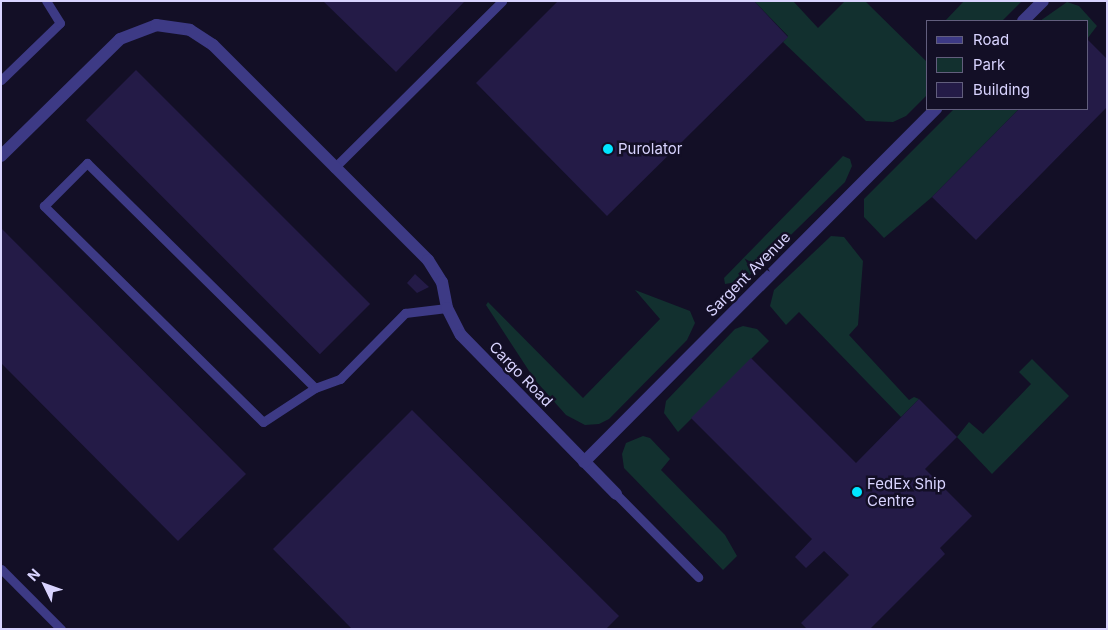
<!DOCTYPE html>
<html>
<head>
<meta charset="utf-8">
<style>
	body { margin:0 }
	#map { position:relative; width:1108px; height:630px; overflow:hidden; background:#130f26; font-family:Inter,sans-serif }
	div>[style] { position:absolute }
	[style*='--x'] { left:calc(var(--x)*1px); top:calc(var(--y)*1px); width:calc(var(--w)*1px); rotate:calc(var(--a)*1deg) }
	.green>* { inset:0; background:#12302f }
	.building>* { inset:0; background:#241b47; transform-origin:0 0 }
	.lane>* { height:9px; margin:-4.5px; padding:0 4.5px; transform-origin:4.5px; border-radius:4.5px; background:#3d3a85 }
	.street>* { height:12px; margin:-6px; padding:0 6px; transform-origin:6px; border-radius:6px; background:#3d3a85 }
	.dots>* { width:14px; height:14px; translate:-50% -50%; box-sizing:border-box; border:2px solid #130f26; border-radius:50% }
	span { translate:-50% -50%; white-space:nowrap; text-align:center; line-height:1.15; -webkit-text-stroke:5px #130f26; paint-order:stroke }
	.poi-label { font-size:15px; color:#d9d4ff }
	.left { translate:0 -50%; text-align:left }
	.street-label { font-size:15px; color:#d9d4ff }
	.frame { position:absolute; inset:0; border:2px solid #d9d4ff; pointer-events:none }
	.legend { position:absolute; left:926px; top:20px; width:162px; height:90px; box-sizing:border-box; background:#130f26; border:1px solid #625e7d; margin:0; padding:6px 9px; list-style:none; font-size:15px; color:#d9d4ff }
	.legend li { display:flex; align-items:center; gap:10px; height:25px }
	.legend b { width:25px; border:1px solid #625e7d }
	.north { position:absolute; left:20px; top:560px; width:50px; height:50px; -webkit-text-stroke:4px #130f26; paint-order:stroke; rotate:312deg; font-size:14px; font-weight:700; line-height:20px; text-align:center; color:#d9d4ff }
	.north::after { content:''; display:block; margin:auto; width:18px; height:22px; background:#d9d4ff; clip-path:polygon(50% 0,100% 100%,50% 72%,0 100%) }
</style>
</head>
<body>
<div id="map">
	<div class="green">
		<i style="clip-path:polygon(754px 1px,793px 1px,818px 28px,845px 1px,865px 1px,927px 62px,927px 95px,906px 116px,893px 122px,866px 121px,783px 42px,788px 36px)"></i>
		<i style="clip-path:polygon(964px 1px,1022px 1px,1002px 21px,945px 21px)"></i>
		<i style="clip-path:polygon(1067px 2px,1079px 6px,1097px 26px,1087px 39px,1087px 21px,1040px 21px)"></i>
		<i style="clip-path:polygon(954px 109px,1019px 109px,932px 197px,884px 238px,864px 217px,864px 199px)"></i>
		<i style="clip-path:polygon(843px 156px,850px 159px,852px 166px,845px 182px,753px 272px,743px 281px,725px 284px,724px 278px)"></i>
		<i style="clip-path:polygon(831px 236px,844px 237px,863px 261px,858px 325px,849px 335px,909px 400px,914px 397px,919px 399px,901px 417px,799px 312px,786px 325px,770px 306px,774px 290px)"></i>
		<i style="clip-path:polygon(635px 290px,690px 311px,695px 323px,687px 340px,609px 419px,599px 424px,585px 425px,566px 415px,535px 380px,486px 305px,488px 302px,583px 398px,660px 319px)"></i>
		<i style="clip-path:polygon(743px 326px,757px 329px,769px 341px,678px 432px,664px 413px,666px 401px,735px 329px)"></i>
		<i style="clip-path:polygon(1032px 359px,1069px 396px,992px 474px,957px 437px,969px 422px,983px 434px,1031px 384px,1019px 372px)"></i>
		<i style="clip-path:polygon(643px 436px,650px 438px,670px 459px,661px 470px,725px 535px,737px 556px,723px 570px,624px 468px,622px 454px,626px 443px)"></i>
	</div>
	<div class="building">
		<i style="clip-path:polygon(323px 1px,465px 1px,396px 72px)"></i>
		<i style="clip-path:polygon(558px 1px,754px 1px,788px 37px,607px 216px,476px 83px)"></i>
		<i style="clip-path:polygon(1087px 39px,1107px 59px,1107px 107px,976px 240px,932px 197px,1019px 109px,1087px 109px)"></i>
		<i style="left:136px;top:70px;width:331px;height:71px;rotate:45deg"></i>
		<i style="clip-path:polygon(1px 228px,246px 474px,178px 541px,1px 363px)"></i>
		<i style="clip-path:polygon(415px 274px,429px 287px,417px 293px,407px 283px)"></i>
		<i style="clip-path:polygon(751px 358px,856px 463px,919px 399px,957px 437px,925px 469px,972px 516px,940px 548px,945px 554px,870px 629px,807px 629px,801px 623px,849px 575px,824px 551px,806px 568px,795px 557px,812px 539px,691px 418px)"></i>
		<i style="clip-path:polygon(412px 410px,619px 616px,606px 629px,352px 629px,273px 549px)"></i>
	</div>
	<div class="lane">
		<i style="--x:1;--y:80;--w:82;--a:-44"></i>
		<i style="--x:60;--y:23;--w:26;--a:-122"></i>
		<i style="--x:334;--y:168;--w:237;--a:-44.8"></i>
		<i style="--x:315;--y:388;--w:62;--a:146.8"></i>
		<i style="--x:263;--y:422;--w:308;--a:-135.4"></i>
		<i style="--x:44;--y:206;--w:61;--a:-45"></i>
		<i style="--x:87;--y:163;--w:320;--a:44.6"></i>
		<i style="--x:315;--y:388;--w:27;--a:-20"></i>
		<i style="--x:340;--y:379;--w:93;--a:-45.4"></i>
		<i style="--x:405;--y:313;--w:42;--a:-6.8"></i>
		<i style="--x:616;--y:494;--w:117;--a:45.3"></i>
		<i style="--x:1;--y:569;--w:85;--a:45"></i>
	</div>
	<div class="street">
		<i style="--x:1023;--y:21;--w:28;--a:-45"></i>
		<i style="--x:1;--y:156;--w:167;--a:-44.5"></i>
		<i style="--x:120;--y:39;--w:39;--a:-21"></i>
		<i style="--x:156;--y:25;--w:34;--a:8"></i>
		<i style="--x:190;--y:30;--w:27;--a:33"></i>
		<i style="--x:213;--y:45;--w:304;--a:45"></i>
		<i style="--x:428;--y:260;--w:26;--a:58"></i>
		<i style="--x:442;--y:282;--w:26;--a:79"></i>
		<i style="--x:447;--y:308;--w:30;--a:63"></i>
		<i style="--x:461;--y:335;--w:222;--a:45.7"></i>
		<i style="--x:584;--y:462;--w:499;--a:-45.1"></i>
	</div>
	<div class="dots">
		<i style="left:608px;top:149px;background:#00e5ff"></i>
		<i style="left:857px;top:492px;background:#00e5ff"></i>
	</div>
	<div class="poi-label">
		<span class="left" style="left:618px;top:149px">Purolator</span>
		<span class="left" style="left:867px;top:492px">FedEx Ship<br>Centre</span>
	</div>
	<div class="street-label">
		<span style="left:748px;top:274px;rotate:-45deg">Sargent Avenue</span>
		<span style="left:521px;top:374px;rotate:46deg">Cargo Road</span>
	</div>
	<div class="frame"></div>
	<ul class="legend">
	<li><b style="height:6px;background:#3d3a85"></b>Road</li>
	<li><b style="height:14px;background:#12302f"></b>Park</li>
	<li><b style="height:14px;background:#241b47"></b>Building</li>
	</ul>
	<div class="north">N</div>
</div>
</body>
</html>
